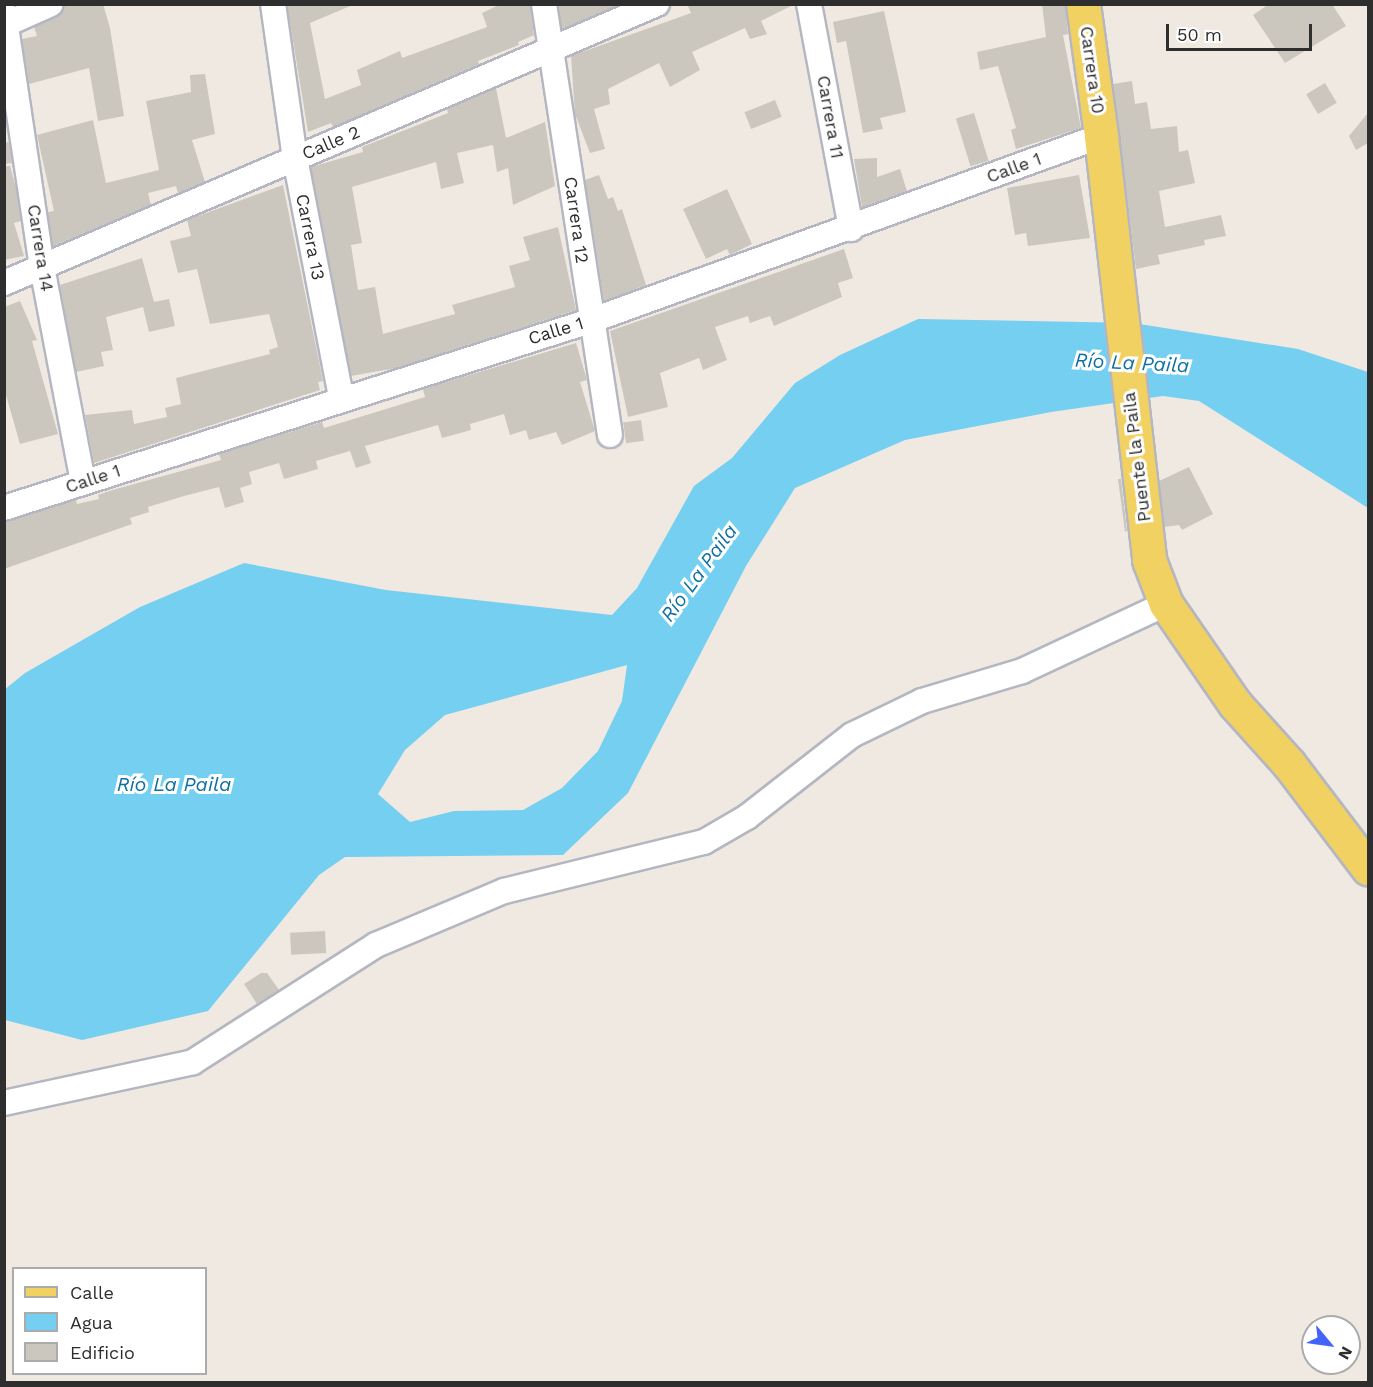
<!DOCTYPE html>
<html>
<head>
<meta charset="utf-8">
<style>
	body { margin:0 }
	#map { position:relative; width:1373px; height:1387px; overflow:hidden; background:#efe9e1; font-family:"Work Sans",sans-serif }
	div>[style] { position:absolute }
	[style*='--x'] { left:calc(var(--x)*1px); top:calc(var(--y)*1px); width:calc(var(--w)*1px); rotate:calc(var(--a)*1deg) }
	.water>* { inset:0; background:#75cff0 }
	.building>* { inset:0; background:#cbc7bf; transform-origin:0 0 }
	.roads { filter:drop-shadow(2px 0 #b4b7c1) drop-shadow(-2px 0 #b4b7c1) drop-shadow(0 2px #b4b7c1) drop-shadow(0 -2px #b4b7c1) }
	.minor>* { height:24px; margin:-12px; padding:0 12px; transform-origin:12px; border-radius:12px; background:#fff }
	.primary>* { height:33px; margin:-16.5px; padding:0 16.5px; transform-origin:16.5px; border-radius:16.5px; background:#f2d163 }
	span { translate:-50% -50%; white-space:nowrap; text-align:center; line-height:1.15; -webkit-text-stroke:6px #fff; paint-order:stroke }
	.street-label { font-size:18px; color:#2e2e2e }
	.water-label { font-size:20px; color:#0d6fa3; font-style:italic }
	.frame { position:absolute; inset:0; border:6px solid #2e2e2e; pointer-events:none }
	.legend { position:absolute; left:12px; top:1267px; width:195px; height:108px; box-sizing:border-box; background:#fff; border:2px solid #ababab; margin:0; padding:8px 10px; list-style:none; font-size:18px; color:#2e2e2e }
	.legend li { display:flex; align-items:center; gap:12px; height:30px }
	.legend b { width:30px; border:2px solid #ababab }
	.north { position:absolute; left:1301px; top:1315px; width:60px; height:60px; box-sizing:border-box; background:#fff; border:2px solid #ababab; border-radius:50%; rotate:119deg; font-size:16px; font-weight:700; line-height:24px; text-align:center; color:#2e2e2e }
	.north::after { content:''; display:block; margin:auto; width:21px; height:27px; background:#4264fb; clip-path:polygon(50% 0,100% 100%,50% 72%,0 100%) }
	.scale { position:absolute; left:1166px; top:24px; width:146px; height:27px; box-sizing:border-box; border:3px solid #2e2e2e; border-top:0; padding-left:8px; font-size:18px; line-height:21px; white-space:nowrap; color:#2e2e2e; -webkit-text-stroke:4px #fff; paint-order:stroke }
</style>
</head>
<body>
<div id="map">
	<div class="water">
		<i style="clip-path:polygon(evenodd,918px 319px,1133px 323px,1298px 349px,1368px 372px,1368px 508px,1199px 401px,1163px 396px,1051px 412px,905px 440px,795px 488px,746px 566px,628px 793px,563px 855px,345px 857px,319px 875px,208px 1011px,82px 1040px,5px 1020px,4px 690px,25px 673px,140px 607px,244px 563px,386px 590px,612px 615px,637px 588px,694px 486px,732px 458px,795px 383px,840px 355px,918px 319px,627px 665px,622px 701px,598px 751px,562px 788px,523px 810px,454px 811px,410px 822px,378px 794px,405px 750px,445px 715px,627px 665px)"></i>
	</div>
	<div class="building">
		<i style="clip-path:polygon(65px 4px,103px 4px,110px 28px,124px 116px,98px 121px,89px 68px,29px 84px,22px 39px,37px 36px,34px 27px,57px 17px)"></i>
		<i style="clip-path:polygon(287px 4px,355px 4px,310px 23px,325px 99px,361px 85px,357px 70px,400px 51px,402px 58px,487px 27px,482px 13px,501px 4px,530px 4px,534px 35px,518px 42px,519px 45px,478px 61px,479px 64px,333px 127px,331px 123px,308px 132px)"></i>
		<i style="clip-path:polygon(558px 4px,620px 4px,562px 29px)"></i>
		<i style="clip-path:polygon(687px 4px,795px 4px,761px 21px,767px 34px,750px 39px,745px 28px,692px 52px,700px 70px,670px 87px,659px 63px,608px 89px,610px 104px,594px 109px,605px 149px,590px 153px,575px 114px,571px 56px,691px 13px)"></i>
		<i style="clip-path:polygon(1042px 4px,1065px 4px,1068px 34px,1063px 35px,1081px 128px,1016px 149px,1011px 130px,1016px 128px,998px 66px,980px 70px,977px 52px,1046px 37px)"></i>
		<i style="clip-path:polygon(1269px 4px,1332px 4px,1346px 26px,1285px 63px,1253px 15px)"></i>
		<i style="clip-path:polygon(884px 11px,906px 112px,880px 118px,883px 129px,863px 133px,846px 41px,837px 43px,833px 22px)"></i>
		<i style="clip-path:polygon(205px 74px,215px 134px,192px 140px,205px 182px,178px 193px,176px 186px,148px 193px,151px 205px,53px 246px,48px 212px,54px 211px,37px 135px,93px 120px,106px 183px,159px 170px,146px 101px,191px 92px,190px 75px)"></i>
		<i style="clip-path:polygon(1132px 81px,1135px 104px,1147px 102px,1151px 129px,1177px 126px,1179px 152px,1188px 150px,1195px 183px,1159px 191px,1165px 227px,1221px 215px,1226px 236px,1204px 240px,1205px 245px,1158px 255px,1160px 264px,1136px 269px,1113px 84px)"></i>
		<i style="left:1325px;top:83px;width:23px;height:22px;rotate:59deg"></i>
		<i style="clip-path:polygon(496px 88px,506px 138px,545px 122px,555px 186px,513px 205px,508px 168px,497px 172px,493px 145px,457px 153px,464px 183px,441px 189px,436px 162px,352px 187px,362px 243px,351px 245px,358px 290px,375px 287px,383px 334px,455px 314px,452px 305px,515px 287px,509px 266px,530px 260px,523px 237px,558px 227px,576px 310px,396px 368px,351px 376px,311px 167px,363px 152px,362px 147px,448px 113px,447px 109px)"></i>
		<i style="left:775px;top:100px;width:18px;height:33px;rotate:68deg"></i>
		<i style="left:974px;top:113px;width:50px;height:19px;rotate:73deg"></i>
		<i style="clip-path:polygon(1368px 113px,1368px 143px,1356px 150px,1349px 136px)"></i>
		<i style="clip-path:polygon(9px 142px,12px 163px,4px 164px,4px 143px)"></i>
		<i style="clip-path:polygon(877px 158px,877px 177px,900px 169px,907px 191px,862px 207px,854px 159px)"></i>
		<i style="clip-path:polygon(4px 166px,10px 166px,16px 188px,21px 221px,14px 223px,24px 256px,4px 260px)"></i>
		<i style="clip-path:polygon(599px 175px,608px 199px,613px 197px,618px 211px,622px 209px,646px 285px,604px 301px,585px 180px)"></i>
		<i style="clip-path:polygon(1079px 175px,1090px 238px,1028px 246px,1026px 233px,1015px 235px,1007px 188px)"></i>
		<i style="clip-path:polygon(283px 185px,323px 381px,318px 382px,320px 390px,94px 463px,85px 415px,132px 410px,134px 424px,167px 417px,165px 408px,181px 404px,176px 378px,270px 354px,269px 350px,278px 347px,269px 314px,210px 324px,197px 269px,178px 273px,170px 241px,191px 236px,187px 220px)"></i>
		<i style="clip-path:polygon(727px 189px,752px 244px,730px 255px,727px 249px,706px 259px,683px 209px)"></i>
		<i style="clip-path:polygon(844px 249px,853px 278px,838px 283px,842px 297px,774px 326px,770px 316px,750px 323px,748px 316px,715px 327px,727px 360px,703px 370px,699px 358px,660px 373px,668px 407px,628px 417px,610px 331px)"></i>
		<i style="clip-path:polygon(142px 258px,154px 302px,169px 299px,175px 326px,149px 332px,143px 307px,106px 317px,113px 350px,101px 352px,104px 366px,76px 372px,60px 285px)"></i>
		<i style="clip-path:polygon(20px 301px,37px 340px,32px 341px,58px 434px,20px 444px,4px 388px,4px 307px)"></i>
		<i style="clip-path:polygon(576px 343px,587px 380px,580px 382px,595px 431px,562px 445px,556px 432px,529px 440px,526px 430px,510px 435px,504px 414px,470px 424px,471px 430px,442px 438px,438px 425px,365px 446px,371px 463px,356px 468px,350px 451px,316px 461px,318px 469px,284px 479px,279px 463px,249px 472px,252px 484px,240px 488px,244px 502px,225px 508px,219px 487px,184px 496px,148px 507px,149px 512px,130px 518px,132px 524px,4px 569px,4px 522px,76px 500px,77px 504px,99px 499px,98px 495px,109px 491px,221px 460px,219px 454px,322px 422px,324px 428px,425px 397px,423px 389px)"></i>
		<i style="left:641px;top:420px;width:21px;height:18px;rotate:82deg"></i>
		<i style="clip-path:polygon(1189px 467px,1213px 514px,1182px 530px,1179px 525px,1164px 527px,1159px 481px)"></i>
		<i style="clip-path:polygon(1118px 479px,1121px 479px,1127px 531px,1125px 532px)"></i>
		<i style="left:325px;top:931px;width:22px;height:35px;rotate:87deg"></i>
		<i style="clip-path:polygon(261px 973px,267px 973px,279px 990px,257px 1004px,244px 984px)"></i>
	</div>
	<div class="roads">
		<div class="minor">
			<i style="--x:273;--y:4;--w:156;--a:81.9"></i>
			<i style="--x:295;--y:158;--w:244;--a:79.1"></i>
			<i style="--x:544;--y:4;--w:436;--a:81.3"></i>
			<i style="--x:809;--y:4;--w:229;--a:79.4"></i>
			<i style="--x:4;--y:13;--w:257;--a:81.5"></i>
			<i style="--x:42;--y:267;--w:219;--a:79.2"></i>
			<i style="--x:4;--y:25;--w:51;--a:-24.1"></i>
			<i style="--x:4;--y:283;--w:710;--a:-23.14"></i>
			<i style="--x:4;--y:508;--w:615;--a:-17.7"></i>
			<i style="--x:590;--y:321;--w:543;--a:-19.9"></i>
			<i style="--x:4;--y:1103;--w:193;--a:-12.2"></i>
			<i style="--x:193;--y:1062;--w:217;--a:-32.6"></i>
			<i style="--x:376;--y:945;--w:139;--a:-22.9"></i>
			<i style="--x:504;--y:891;--w:206;--a:-13.8"></i>
			<i style="--x:704;--y:842;--w:50;--a:-30.2"></i>
			<i style="--x:747;--y:817;--w:133;--a:-38"></i>
			<i style="--x:852;--y:735;--w:78;--a:-25.9"></i>
			<i style="--x:922;--y:701;--w:104;--a:-16.7"></i>
			<i style="--x:1022;--y:671;--w:159;--a:-25"></i>
		</div>
		<div class="primary">
			<i style="--x:1083;--y:4;--w:133;--a:82.2"></i>
			<i style="--x:1101;--y:136;--w:427;--a:83.5"></i>
			<i style="--x:1149;--y:560;--w:47;--a:68.9"></i>
			<i style="--x:1166;--y:604;--w:121;--a:55.4"></i>
			<i style="--x:1235;--y:704;--w:81;--a:48"></i>
			<i style="--x:1289;--y:764;--w:131;--a:52.8"></i>
		</div>
	</div>
	<div class="street-label">
		<span style="left:1092px;top:70px;rotate:82deg">Carrera 10</span>
		<span style="left:830px;top:117px;rotate:80deg">Carrera 11</span>
		<span style="left:331px;top:143px;rotate:-23deg">Calle 2</span>
		<span style="left:1014px;top:168px;rotate:-20deg">Calle 1</span>
		<span style="left:576px;top:220px;rotate:82deg">Carrera 12</span>
		<span style="left:310px;top:237px;rotate:79deg">Carrera 13</span>
		<span style="left:40px;top:248px;rotate:81deg">Carrera 14</span>
		<span style="left:556px;top:331px;rotate:-17deg">Calle 1</span>
		<span style="left:1137px;top:457px;rotate:-97deg">Puente la Paila</span>
		<span style="left:93px;top:479px;rotate:-18deg">Calle 1</span>
	</div>
	<div class="water-label">
		<span style="left:1132px;top:363px;rotate:3deg">Río La Paila</span>
		<span style="left:699px;top:573px;rotate:-54deg">Río La Paila</span>
		<span style="left:174px;top:784px">Río La Paila</span>
	</div>
	<div class="frame"></div>
	<ul class="legend">
	<li><b style="height:8px;background:#f2d163"></b>Calle</li>
	<li><b style="height:16px;background:#75cff0"></b>Agua</li>
	<li><b style="height:16px;background:#cbc7bf"></b>Edificio</li>
	</ul>
	<div class="north">N</div>
	<div class="scale">50 m</div>
</div>
</body>
</html>
